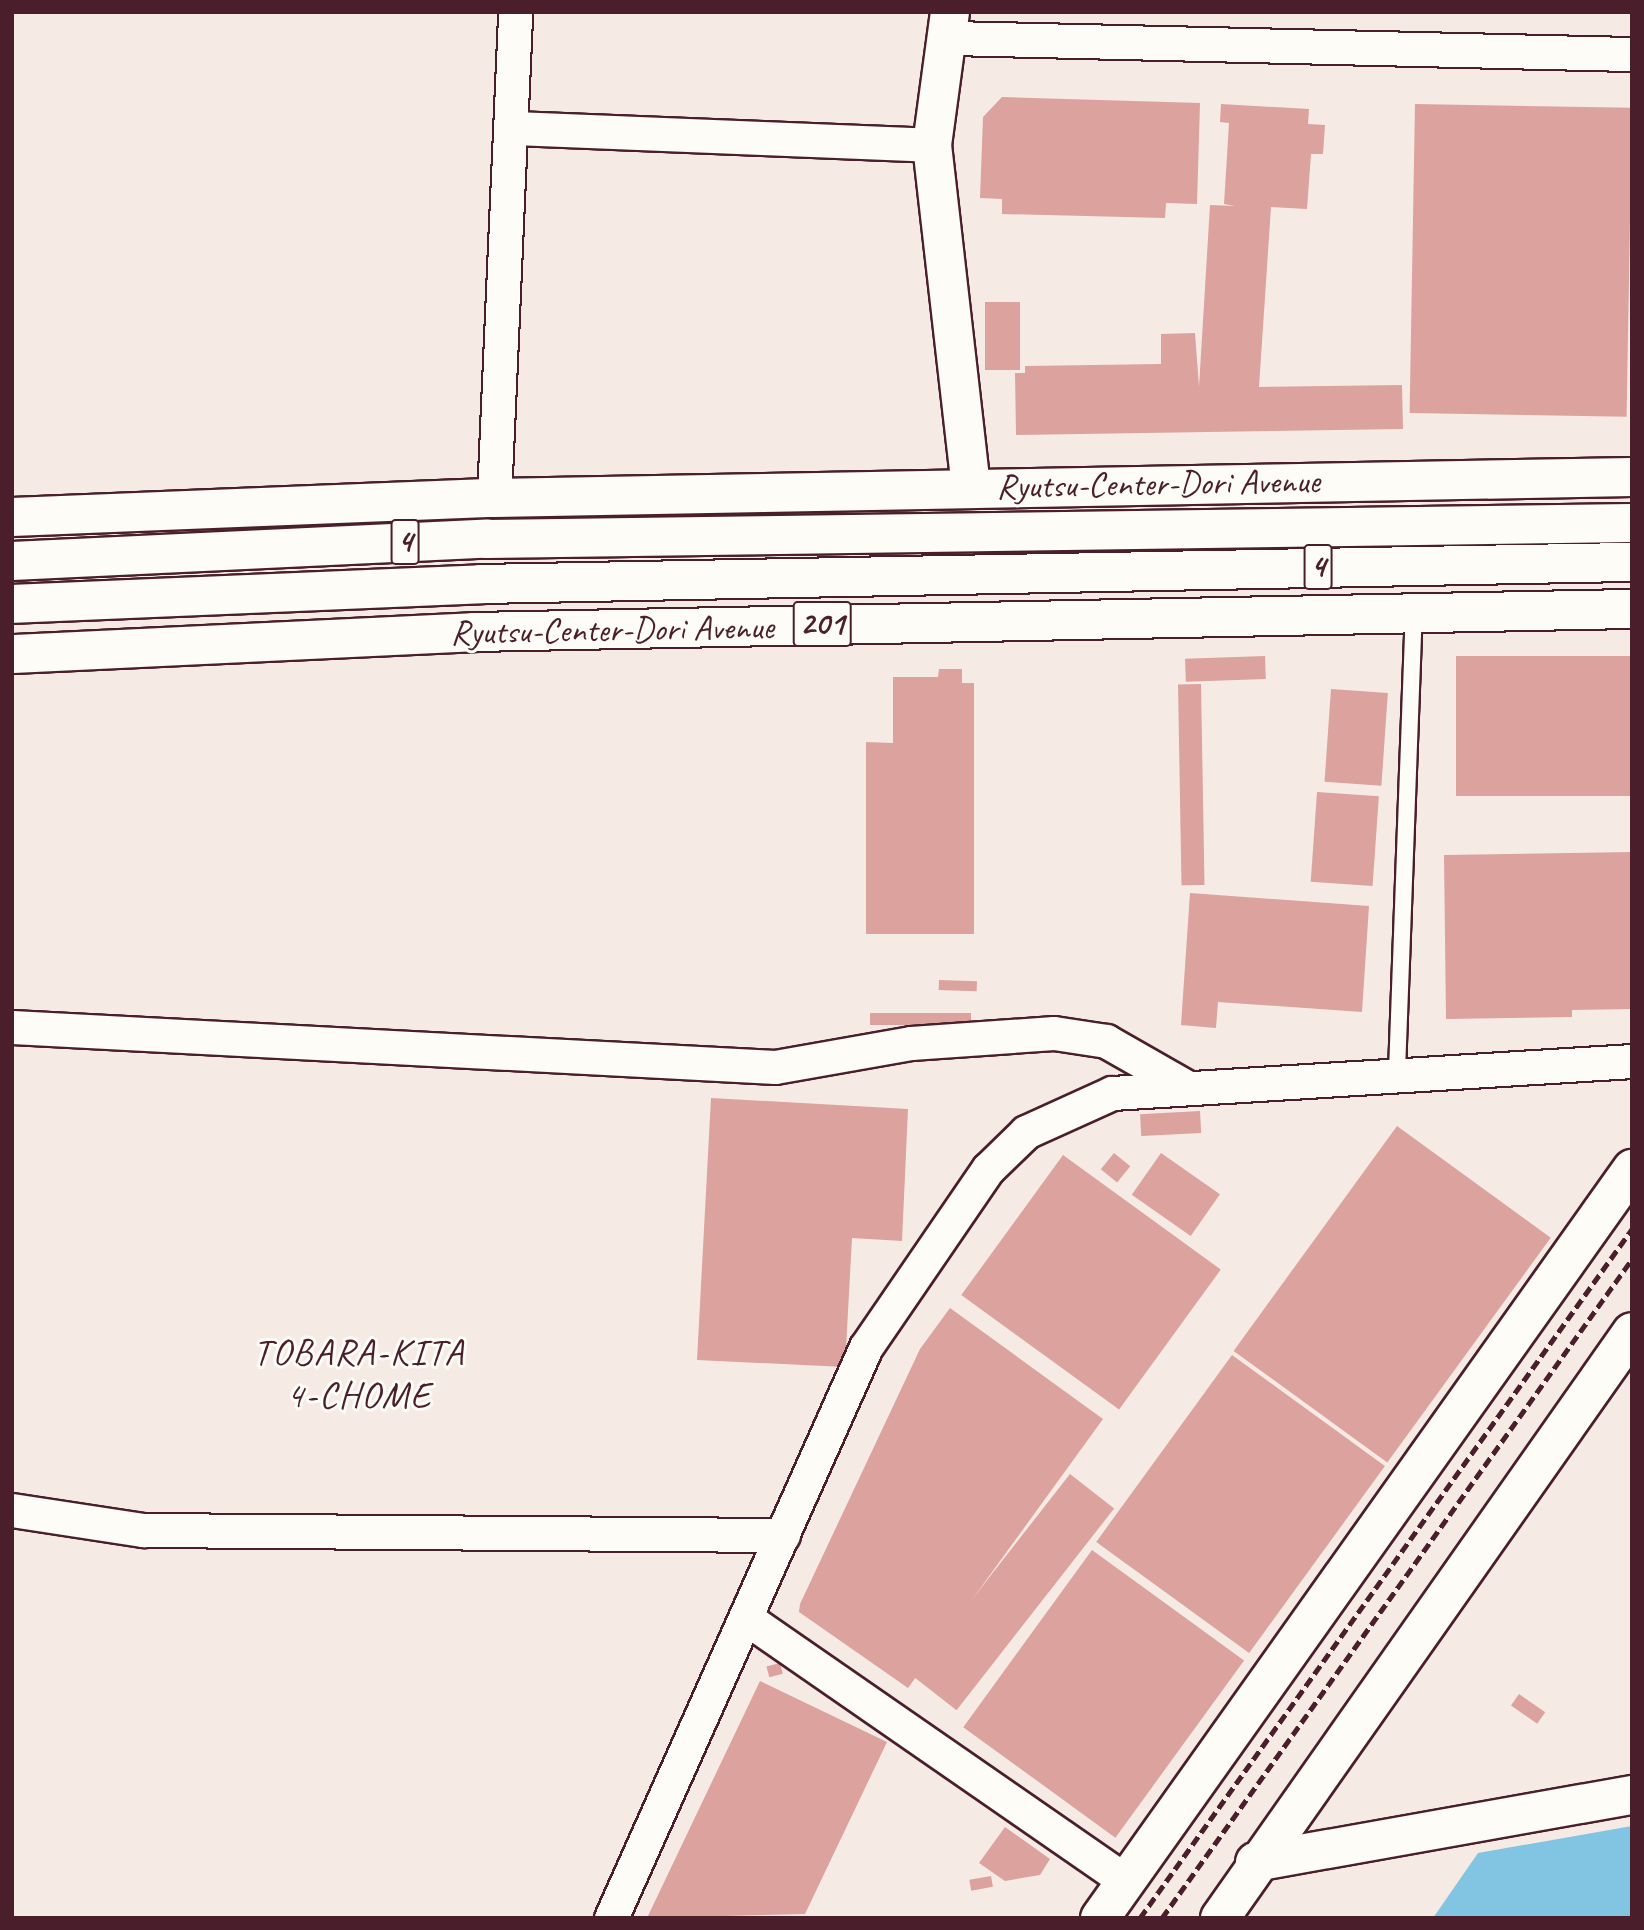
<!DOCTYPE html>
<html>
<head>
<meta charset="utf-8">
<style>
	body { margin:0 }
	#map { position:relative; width:1644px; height:1930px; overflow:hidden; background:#f6eae5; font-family:Caveat,sans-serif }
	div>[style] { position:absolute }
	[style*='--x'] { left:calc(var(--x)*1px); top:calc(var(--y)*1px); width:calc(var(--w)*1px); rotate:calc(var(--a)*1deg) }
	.water>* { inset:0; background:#81c5e2 }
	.building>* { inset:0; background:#dca29d; transform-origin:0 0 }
	.roads { filter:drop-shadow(2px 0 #4a1f2b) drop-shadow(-2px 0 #4a1f2b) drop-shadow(0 2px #4a1f2b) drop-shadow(0 -2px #4a1f2b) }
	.service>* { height:16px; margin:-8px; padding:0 8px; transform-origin:8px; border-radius:8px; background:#fdfcf7 }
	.minor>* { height:33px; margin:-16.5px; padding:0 16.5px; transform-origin:16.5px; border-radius:16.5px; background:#fdfcf7 }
	.tertiary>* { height:38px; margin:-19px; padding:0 19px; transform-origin:19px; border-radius:19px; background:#fdfcf7 }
	.trunk>* { height:38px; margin:-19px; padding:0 19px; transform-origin:19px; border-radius:19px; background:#fdfcf7 }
	.motorway>* { height:38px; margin:-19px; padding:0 19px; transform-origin:19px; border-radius:19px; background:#fdfcf7 }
	.rail>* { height:5px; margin-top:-2.5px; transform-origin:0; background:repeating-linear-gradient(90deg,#4a1f2b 0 10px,transparent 0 15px) }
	span { translate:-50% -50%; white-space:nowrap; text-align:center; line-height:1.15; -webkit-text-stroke:6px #fdfcf7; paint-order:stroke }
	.shield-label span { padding:2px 5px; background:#fdfcf7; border:2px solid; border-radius:5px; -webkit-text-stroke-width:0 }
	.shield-label { font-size:33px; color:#4a1f2b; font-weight:700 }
	.street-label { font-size:35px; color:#4a1f2b }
	.neighbourhood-label { font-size:37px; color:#4a1f2b; letter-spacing:2px }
	.frame { position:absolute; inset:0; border:14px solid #4a1f2b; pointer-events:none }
</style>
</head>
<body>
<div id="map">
	<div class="water">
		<i style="clip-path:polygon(1632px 1826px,1632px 1918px,1433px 1918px,1478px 1853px)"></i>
	</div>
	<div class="building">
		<i style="clip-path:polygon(1002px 97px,1200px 103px,1197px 204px,1166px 203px,1165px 218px,1002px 214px,1002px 199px,980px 198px,983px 117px)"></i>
		<i style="clip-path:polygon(1221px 104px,1309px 109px,1308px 124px,1325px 125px,1323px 154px,1311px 154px,1307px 209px,1271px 207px,1259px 387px,1402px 385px,1403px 429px,1016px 435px,1015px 373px,1025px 373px,1025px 366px,1161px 364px,1161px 334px,1195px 333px,1199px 387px,1210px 205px,1235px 206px,1224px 204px,1229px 123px,1220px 122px)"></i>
		<i style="left:1415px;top:104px;width:217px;height:309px;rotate:1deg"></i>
		<i style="left:985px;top:302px;width:35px;height:68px"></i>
		<i style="left:1265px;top:656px;width:23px;height:80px;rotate:88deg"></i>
		<i style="left:1632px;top:656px;width:140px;height:176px;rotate:90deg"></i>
		<i style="clip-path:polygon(939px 669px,962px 669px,962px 683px,974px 683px,974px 934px,866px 934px,866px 742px,893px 743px,893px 677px,938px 677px)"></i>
		<i style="left:1201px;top:684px;width:201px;height:23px;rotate:89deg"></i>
		<i style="left:1331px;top:689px;width:57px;height:93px;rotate:4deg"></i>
		<i style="left:1317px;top:792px;width:62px;height:90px;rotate:4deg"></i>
		<i style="clip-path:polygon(1632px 852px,1632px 1009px,1572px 1010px,1572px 1017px,1446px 1019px,1444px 855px)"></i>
		<i style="clip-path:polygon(1190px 893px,1369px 906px,1362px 1012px,1218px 1002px,1216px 1028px,1181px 1025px)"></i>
		<i style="left:939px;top:980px;width:38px;height:10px;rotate:2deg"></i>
		<i style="left:971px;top:1013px;width:12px;height:101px;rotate:90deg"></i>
		<i style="clip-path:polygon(711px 1098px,908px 1109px,902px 1241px,852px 1238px,845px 1367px,697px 1360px)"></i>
		<i style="left:1200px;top:1111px;width:22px;height:60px;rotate:87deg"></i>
		<i style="left:1397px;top:1126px;width:190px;height:278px;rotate:36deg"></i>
		<i style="left:1114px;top:1153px;width:21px;height:21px;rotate:39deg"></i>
		<i style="left:1161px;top:1153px;width:72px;height:51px;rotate:35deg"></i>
		<i style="left:1063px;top:1155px;width:195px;height:173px;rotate:36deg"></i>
		<i style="clip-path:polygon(950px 1308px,1103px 1419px,908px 1688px,799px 1612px,800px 1604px,920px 1349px)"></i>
		<i style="left:1232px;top:1355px;width:189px;height:231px;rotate:36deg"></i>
		<i style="left:1070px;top:1474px;width:56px;height:256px;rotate:38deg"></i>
		<i style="left:1092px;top:1550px;width:188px;height:219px;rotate:36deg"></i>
		<i style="left:780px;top:1663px;width:11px;height:14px;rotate:75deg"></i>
		<i style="clip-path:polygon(760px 1681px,887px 1742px,805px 1914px,647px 1918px)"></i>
		<i style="left:1519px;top:1694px;width:32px;height:14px;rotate:35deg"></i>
		<i style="clip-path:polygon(1005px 1827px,1050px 1859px,1040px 1875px,1005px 1881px,979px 1863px)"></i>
		<i style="left:991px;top:1876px;width:11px;height:22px;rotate:80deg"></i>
	</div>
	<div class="roads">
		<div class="service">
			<i style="--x:1397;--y:1071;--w:459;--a:-87.9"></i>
		</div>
		<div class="minor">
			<i style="--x:951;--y:38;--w:681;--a:1.35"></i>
			<i style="--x:512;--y:128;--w:420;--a:2.3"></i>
			<i style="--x:494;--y:498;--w:486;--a:-87.5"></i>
			<i style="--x:12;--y:1027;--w:764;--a:3"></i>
			<i style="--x:775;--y:1067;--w:138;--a:-10"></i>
			<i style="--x:911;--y:1043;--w:143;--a:-4"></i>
			<i style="--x:1054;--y:1033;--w:53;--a:8.7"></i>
			<i style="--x:1106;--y:1041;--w:89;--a:29.7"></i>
			<i style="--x:12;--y:1510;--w:133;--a:8.7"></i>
			<i style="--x:143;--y:1530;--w:640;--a:0.45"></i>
			<i style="--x:746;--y:1618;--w:462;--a:34.7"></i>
			<i style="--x:611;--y:1918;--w:625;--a:-65.94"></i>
			<i style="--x:866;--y:1347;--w:216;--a:-55.6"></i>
			<i style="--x:988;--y:1169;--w:53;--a:-44.2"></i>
			<i style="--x:1026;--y:1132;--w:94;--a:-24.4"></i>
			<i style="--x:1112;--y:1093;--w:521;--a:-3.52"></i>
		</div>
		<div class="tertiary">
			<i style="--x:950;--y:12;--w:134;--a:97.7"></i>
			<i style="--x:932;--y:145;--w:344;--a:83.5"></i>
			<i style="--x:1255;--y:1862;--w:383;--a:-10.1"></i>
			<i style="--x:1100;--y:1918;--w:919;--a:-54.61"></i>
			<i style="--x:1220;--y:1918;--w:716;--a:-54.89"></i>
		</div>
		<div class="trunk">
			<i style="--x:12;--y:517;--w:482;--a:-2.3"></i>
			<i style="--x:494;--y:498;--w:1138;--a:-1.06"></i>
			<i style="--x:12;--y:654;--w:463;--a:-2.7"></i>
			<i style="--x:474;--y:632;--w:1158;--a:-1.14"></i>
		</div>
		<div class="motorway">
			<i style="--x:12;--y:561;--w:476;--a:-2.7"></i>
			<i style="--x:487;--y:539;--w:1145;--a:-0.8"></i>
			<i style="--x:12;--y:604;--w:469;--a:-2.4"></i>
			<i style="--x:481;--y:584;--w:1151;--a:-1.1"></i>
		</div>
	</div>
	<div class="rail">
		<i style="--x:1140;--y:1918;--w:847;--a:-54.47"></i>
		<i style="--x:1162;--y:1918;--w:809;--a:-54.5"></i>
	</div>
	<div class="shield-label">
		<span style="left:405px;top:542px">4</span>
		<span style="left:1318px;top:567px">4</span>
		<span style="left:822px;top:624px">201</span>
	</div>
	<div class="street-label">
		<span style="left:1158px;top:484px;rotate:-1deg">Ryutsu-Center-Dori Avenue</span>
		<span style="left:612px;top:630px;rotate:-1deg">Ryutsu-Center-Dori Avenue</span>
	</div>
	<div class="neighbourhood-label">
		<span style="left:359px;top:1374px">TOBARA-KITA<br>4-CHOME</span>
	</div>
	<div class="frame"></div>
</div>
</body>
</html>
